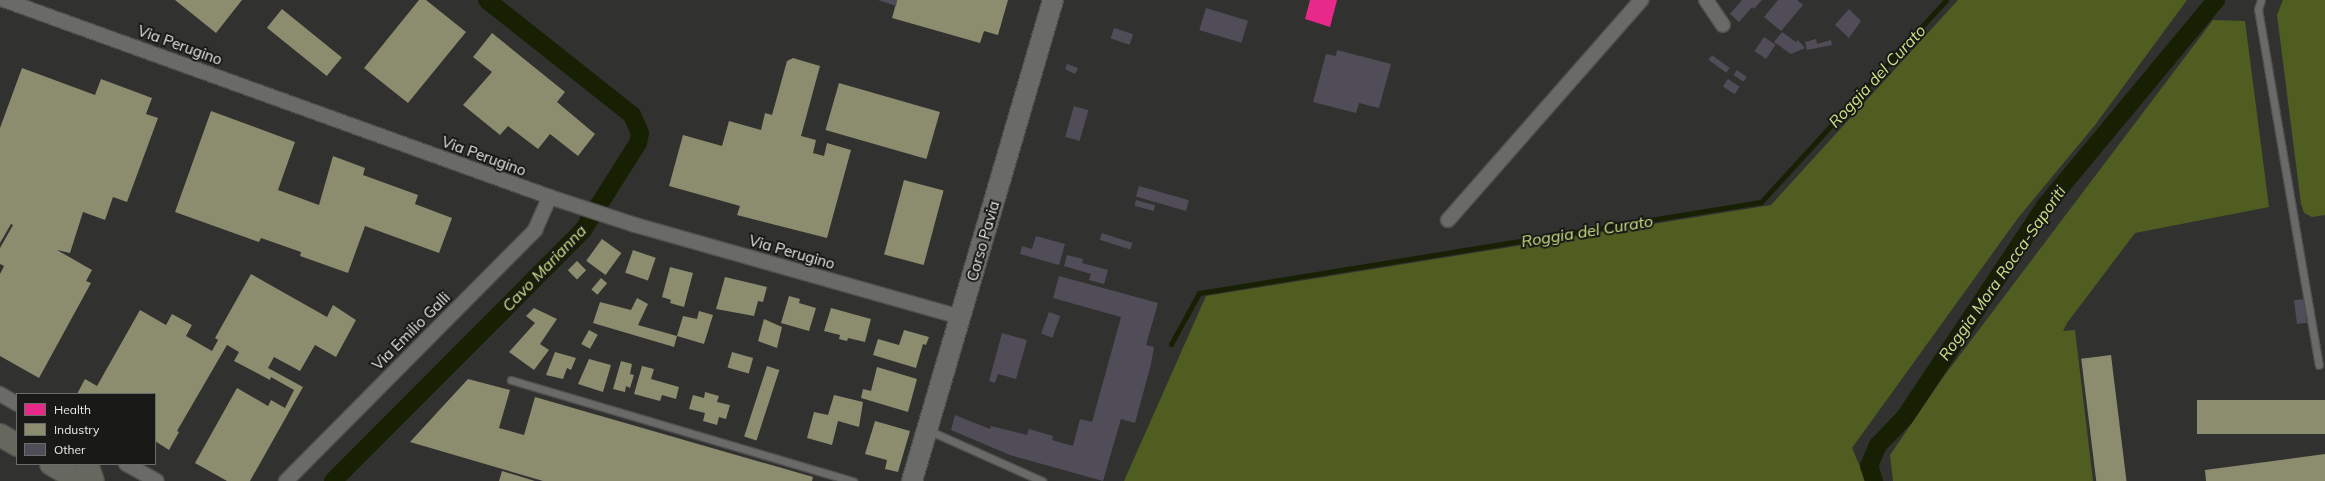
<!DOCTYPE html>
<html>
<head>
<meta charset="utf-8">
<style>
	body { margin:0 }
	#map { position:relative; width:2325px; height:481px; overflow:hidden; background:#313130; font-family:Mulish,sans-serif }
	div>[style] { position:absolute }
	[style*='--x'] { left:calc(var(--x)*1px); top:calc(var(--y)*1px); width:calc(var(--w)*1px); rotate:calc(var(--a)*1deg) }
	.green>* { inset:0; background:#4f5d20 }
	.health>* { inset:0; background:#e7298a }
	.industry>* { inset:0; background:#8c8c6e; transform-origin:0 0 }
	.stream>* { height:5px; margin:-2.5px; padding:0 2.5px; transform-origin:2.5px; border-radius:2.5px; background:#182004 }
	.canal>* { height:18px; margin:-9px; padding:0 9px; transform-origin:9px; border-radius:9px; background:#182004 }
	.building>* { inset:0; background:#504d58; transform-origin:0 0 }
	.roads { filter:drop-shadow(1px 0 #4f504e) drop-shadow(-1px 0 #4f504e) drop-shadow(0 1px #4f504e) drop-shadow(0 -1px #4f504e) }
	.lane>* { height:7px; margin:-3.5px; padding:0 3.5px; transform-origin:3.5px; border-radius:3.5px; background:#6a6a69 }
	.street>* { height:14px; margin:-7px; padding:0 7px; transform-origin:7px; border-radius:7px; background:#6a6a69 }
	.secondary>* { height:20px; margin:-10px; padding:0 10px; transform-origin:10px; border-radius:10px; background:#6a6a69 }
	.primary>* { height:22px; margin:-11px; padding:0 11px; transform-origin:11px; border-radius:11px; background:#66675e }
	span { translate:-50% -50%; white-space:nowrap; text-align:center; line-height:1.15; -webkit-text-stroke:4px #191a18; paint-order:stroke }
	.street-label { font-size:15px; color:#e9eae8 }
	.water-label { font-size:16px; color:#cae280; font-style:italic }
	.legend { position:absolute; left:16px; top:393px; width:140px; height:72px; box-sizing:border-box; background:#191a18; border:1px solid #6c6d6b; margin:0; padding:5px 7px; list-style:none; font-size:12px; color:#e9eae8 }
	.legend li { display:flex; align-items:center; gap:8px; height:20px }
	.legend b { width:20px; border:1px solid #6c6d6b }
</style>
</head>
<body>
<div id="map">
	<div class="green">
		<i style="clip-path:polygon(1958px 0,2187px 0,2095px 125px,2018px 218px,1852px 448px,1866px 481px,1124px 481px,1206px 296px,1771px 205px)"></i>
		<i style="clip-path:polygon(2283px 0,2325px 0,2325px 215px,2312px 217px,2304px 213px,2301px 204px,2277px 15px)"></i>
		<i style="clip-path:polygon(2213px 20px,2245px 21px,2269px 207px,2135px 233px,2067px 323px,2063px 331px,2075px 330px,2093px 481px,1893px 481px,1890px 455px,1944px 376px)"></i>
	</div>
	<div class="health">
		<i style="clip-path:polygon(1310px 0,1337px 0,1330px 27px,1305px 19px)"></i>
	</div>
	<div class="industry">
		<i style="clip-path:polygon(175px 0,242px 0,216px 33px)"></i>
		<i style="clip-path:polygon(419px 0,426px 0,466px 32px,408px 103px,364px 68px)"></i>
		<i style="clip-path:polygon(897px 0,1008px 0,998px 35px,984px 31px,980px 43px,892px 18px)"></i>
		<i style="left:282px;top:9px;width:77px;height:24px;rotate:39deg"></i>
		<i style="clip-path:polygon(492px 33px,565px 92px,557px 102px,595px 134px,578px 156px,550px 134px,538px 149px,508px 126px,500px 135px,463px 105px,492px 72px,473px 57px)"></i>
		<i style="clip-path:polygon(793px 58px,820px 66px,801px 136px,816px 140px,813px 153px,824px 156px,827px 143px,851px 150px,827px 238px,737px 215px,740px 206px,669px 186px,683px 135px,722px 146px,729px 121px,761px 130px,765px 113px,772px 115px,787px 61px)"></i>
		<i style="clip-path:polygon(22px 68px,95px 95px,101px 79px,152px 98px,146px 114px,158px 118px,127px 202px,113px 197px,105px 220px,83px 212px,70px 253px,57px 250px,92px 270px,86px 281px,91px 283px,39px 378px,0 356px,0 274px,4px 266px,0 264px,0 248px,13px 225px,11px 224px,0 243px,0 128px)"></i>
		<i style="left:839px;top:83px;width:105px;height:49px;rotate:16deg"></i>
		<i style="clip-path:polygon(211px 111px,295px 142px,278px 190px,319px 205px,333px 156px,365px 168px,363px 175px,418px 195px,415px 204px,452px 218px,439px 253px,365px 226px,348px 273px,300px 256px,301px 252px,261px 238px,259px 242px,175px 212px)"></i>
		<i style="left:904px;top:180px;width:41px;height:77px;rotate:15deg"></i>
		<i style="left:602px;top:239px;width:24px;height:27px;rotate:36deg"></i>
		<i style="left:633px;top:250px;width:24px;height:24px;rotate:19deg"></i>
		<i style="left:577px;top:261px;width:13px;height:13px;rotate:45deg"></i>
		<i style="clip-path:polygon(670px 267px,693px 273px,684px 307px,670px 303px,671px 300px,662px 297px)"></i>
		<i style="clip-path:polygon(251px 274px,327px 317px,333px 305px,356px 320px,336px 357px,315px 345px,300px 371px,274px 357px,268px 368px,303px 387px,250px 481px,227px 481px,195px 463px,237px 388px,268px 406px,271px 400px,285px 408px,294px 390px,271px 377px,270px 380px,234px 361px,239px 352px,227px 345px,177px 431px,179px 432px,169px 450px,155px 441px,155px 394px,77px 394px,85px 379px,97px 386px,140px 310px,166px 325px,172px 314px,192px 325px,186px 336px,212px 351px,218px 340px,215px 338px)"></i>
		<i style="clip-path:polygon(725px 277px,767px 287px,763px 302px,758px 301px,754px 316px,716px 309px)"></i>
		<i style="left:601px;top:278px;width:8px;height:15px;rotate:40deg"></i>
		<i style="clip-path:polygon(789px 296px,800px 299px,799px 303px,816px 308px,809px 331px,781px 323px)"></i>
		<i style="clip-path:polygon(637px 298px,648px 304px,638px 325px,677px 336px,674px 347px,593px 323px,600px 302px,631px 310px)"></i>
		<i style="clip-path:polygon(534px 308px,557px 319px,540px 344px,549px 350px,534px 370px,509px 352px,535px 323px,526px 316px)"></i>
		<i style="clip-path:polygon(831px 308px,871px 319px,865px 342px,848px 338px,847px 341px,839px 339px,840px 335px,824px 331px)"></i>
		<i style="clip-path:polygon(699px 311px,713px 315px,704px 344px,677px 336px,683px 316px,697px 319px)"></i>
		<i style="clip-path:polygon(764px 319px,782px 327px,777px 348px,758px 341px)"></i>
		<i style="left:589px;top:330px;width:10px;height:16px;rotate:29deg"></i>
		<i style="clip-path:polygon(904px 330px,929px 337px,926px 345px,923px 344px,916px 368px,873px 355px,878px 339px,899px 345px)"></i>
		<i style="clip-path:polygon(555px 352px,576px 358px,571px 370px,567px 368px,563px 379px,546px 375px)"></i>
		<i style="left:732px;top:352px;width:22px;height:16px;rotate:16deg"></i>
		<i style="left:2111px;top:355px;width:127px;height:30px;rotate:83deg"></i>
		<i style="clip-path:polygon(589px 359px,611px 365px,603px 392px,578px 384px)"></i>
		<i style="clip-path:polygon(621px 361px,632px 364px,630px 374px,634px 375px,630px 388px,626px 386px,625px 392px,613px 389px)"></i>
		<i style="clip-path:polygon(642px 366px,654px 369px,651px 379px,679px 387px,676px 399px,662px 395px,660px 401px,634px 394px)"></i>
		<i style="left:767px;top:366px;width:13px;height:74px;rotate:18deg"></i>
		<i style="clip-path:polygon(877px 367px,917px 379px,908px 412px,861px 398px,863px 389px,871px 391px)"></i>
		<i style="clip-path:polygon(468px 379px,510px 390px,499px 428px,524px 435px,535px 397px,813px 477px,812px 481px,543px 481px,410px 442px)"></i>
		<i style="clip-path:polygon(705px 392px,719px 396px,717px 402px,730px 405px,726px 419px,719px 417px,717px 425px,703px 421px,705px 413px,689px 409px,693px 395px,704px 398px)"></i>
		<i style="clip-path:polygon(834px 395px,863px 402px,859px 427px,838px 421px,832px 445px,807px 438px,814px 412px,828px 415px)"></i>
		<i style="left:2325px;top:400px;width:34px;height:128px;rotate:90deg"></i>
		<i style="clip-path:polygon(875px 421px,910px 431px,898px 472px,885px 469px,887px 460px,865px 454px)"></i>
		<i style="clip-path:polygon(2325px 454px,2325px 481px,2206px 481px,2205px 470px)"></i>
		<i style="clip-path:polygon(502px 471px,535px 481px,499px 481px)"></i>
	</div>
	<div class="stream">
		<i style="--x:1171;--y:344;--w:58;--a:-61.2"></i>
		<i style="--x:1199;--y:293;--w:569;--a:-9.2"></i>
		<i style="--x:1761;--y:202;--w:274;--a:-47.5"></i>
	</div>
	<div class="canal">
		<i style="--x:333;--y:481;--w:354;--a:-45.1"></i>
		<i style="--x:583;--y:230;--w:103;--a:-57.7"></i>
		<i style="--x:638;--y:143;--w:10;--a:-79"></i>
		<i style="--x:640;--y:133;--w:20;--a:-114"></i>
		<i style="--x:632;--y:115;--w:185;--a:-141.6"></i>
		<i style="--x:1874;--y:481;--w:16;--a:-108"></i>
		<i style="--x:1869;--y:466;--w:23;--a:-67"></i>
		<i style="--x:1878;--y:445;--w:39;--a:-46"></i>
		<i style="--x:1905;--y:417;--w:253;--a:-56.4"></i>
		<i style="--x:2045;--y:206;--w:268;--a:-50.3"></i>
	</div>
	<div class="building">
		<i style="clip-path:polygon(878px 0,897px 0,896px 6px)"></i>
		<i style="clip-path:polygon(1742px 0,1762px 0,1754px 9px,1752px 7px,1739px 22px,1730px 14px)"></i>
		<i style="clip-path:polygon(1778px 0,1797px 0,1803px 5px,1781px 31px,1764px 17px)"></i>
		<i style="left:1206px;top:8px;width:44px;height:23px;rotate:17deg"></i>
		<i style="clip-path:polygon(1849px 9px,1861px 21px,1849px 38px,1835px 25px)"></i>
		<i style="left:1114px;top:28px;width:20px;height:11px;rotate:18deg"></i>
		<i style="clip-path:polygon(1782px 32px,1796px 42px,1798px 40px,1805px 48px,1791px 54px,1788px 52px,1774px 42px)"></i>
		<i style="left:1764px;top:37px;width:14px;height:17px;rotate:34deg"></i>
		<i style="clip-path:polygon(1816px 39px,1817px 44px,1831px 40px,1832px 45px,1807px 50px,1805px 42px)"></i>
		<i style="clip-path:polygon(1337px 50px,1391px 64px,1379px 108px,1359px 103px,1356px 113px,1313px 102px,1326px 54px,1336px 56px)"></i>
		<i style="left:1712px;top:55px;width:22px;height:6px;rotate:36deg"></i>
		<i style="clip-path:polygon(1067px 64px,1078px 68px,1075px 74px,1065px 69px)"></i>
		<i style="left:1737px;top:70px;width:12px;height:6px;rotate:35deg"></i>
		<i style="left:1728px;top:79px;width:14px;height:9px;rotate:34deg"></i>
		<i style="left:1074px;top:106px;width:15px;height:32px;rotate:16deg"></i>
		<i style="left:1139px;top:186px;width:52px;height:11px;rotate:16deg"></i>
		<i style="left:1136px;top:200px;width:20px;height:6px;rotate:15deg"></i>
		<i style="left:1102px;top:233px;width:32px;height:7px;rotate:18deg"></i>
		<i style="clip-path:polygon(1036px 236px,1065px 244px,1059px 265px,1020px 254px,1022px 246px,1032px 249px)"></i>
		<i style="clip-path:polygon(1067px 255px,1083px 259px,1082px 263px,1108px 270px,1104px 284px,1089px 280px,1091px 274px,1064px 266px)"></i>
		<i style="clip-path:polygon(1059px 276px,1158px 303px,1146px 345px,1154px 347px,1151px 364px,1135px 423px,1121px 419px,1103px 481px,1010px 455px,951px 430px,955px 415px,990px 429px,991px 426px,1027px 435px,1029px 429px,1053px 436px,1052px 440px,1073px 446px,1080px 419px,1092px 422px,1121px 317px,1053px 298px)"></i>
		<i style="left:2304px;top:299px;width:24px;height:10px;rotate:83deg"></i>
		<i style="left:1049px;top:312px;width:12px;height:23px;rotate:20deg"></i>
		<i style="clip-path:polygon(1002px 333px,1027px 340px,1016px 379px,998px 374px,995px 383px,989px 381px)"></i>
	</div>
	<div class="roads">
		<div class="lane">
			<i style="--x:2261;--y:0;--w:9;--a:108"></i>
			<i style="--x:2258;--y:9;--w:361;--a:80.3"></i>
			<i style="--x:511;--y:380;--w:357;--a:16.5"></i>
			<i style="--x:928;--y:430;--w:125;--a:24.1"></i>
		</div>
		<div class="street">
			<i style="--x:4;--y:0;--w:580;--a:19.84"></i>
			<i style="--x:550;--y:197;--w:89;--a:18.2"></i>
			<i style="--x:635;--y:225;--w:339;--a:15.8"></i>
			<i style="--x:1706;--y:0;--w:30;--a:56"></i>
			<i style="--x:1448;--y:220;--w:293;--a:-48.7"></i>
			<i style="--x:0;--y:394;--w:20;--a:30"></i>
			<i style="--x:126;--y:464;--w:35;--a:29"></i>
			<i style="--x:286;--y:481;--w:354;--a:-45.2"></i>
			<i style="--x:535;--y:230;--w:36;--a:-66"></i>
		</div>
		<div class="secondary">
			<i style="--x:912;--y:481;--w:501;--a:-73.66"></i>
		</div>
		<div class="primary">
			<i style="--x:0;--y:435;--w:20;--a:30"></i>
			<i style="--x:51;--y:464;--w:34;--a:30"></i>
			<i style="--x:87;--y:464;--w:18;--a:71"></i>
		</div>
	</div>
	<div class="street-label">
		<span style="left:180px;top:45px;rotate:20deg">Via Perugino</span>
		<span style="left:484px;top:156px;rotate:20deg">Via Perugino</span>
		<span style="left:983px;top:241px;rotate:-74deg">Corso Pavia</span>
		<span style="left:792px;top:252px;rotate:16deg">Via Perugino</span>
		<span style="left:411px;top:331px;rotate:-45deg">Via Emilio Galli</span>
	</div>
	<div class="water-label">
		<span style="left:1877px;top:76px;rotate:-47deg">Roggia del Curato</span>
		<span style="left:1587px;top:231px;rotate:-9deg">Roggia del Curato</span>
		<span style="left:544px;top:268px;rotate:-46deg">Cavo Marianna</span>
		<span style="left:2002px;top:273px;rotate:-55deg">Roggia Mora Rocca-Saporiti</span>
	</div>
	<ul class="legend">
	<li><b style="height:11px;background:#e7298a"></b>Health</li>
	<li><b style="height:11px;background:#8c8c6e"></b>Industry</li>
	<li><b style="height:11px;background:#504d58"></b>Other</li>
	</ul>
</div>
</body>
</html>
